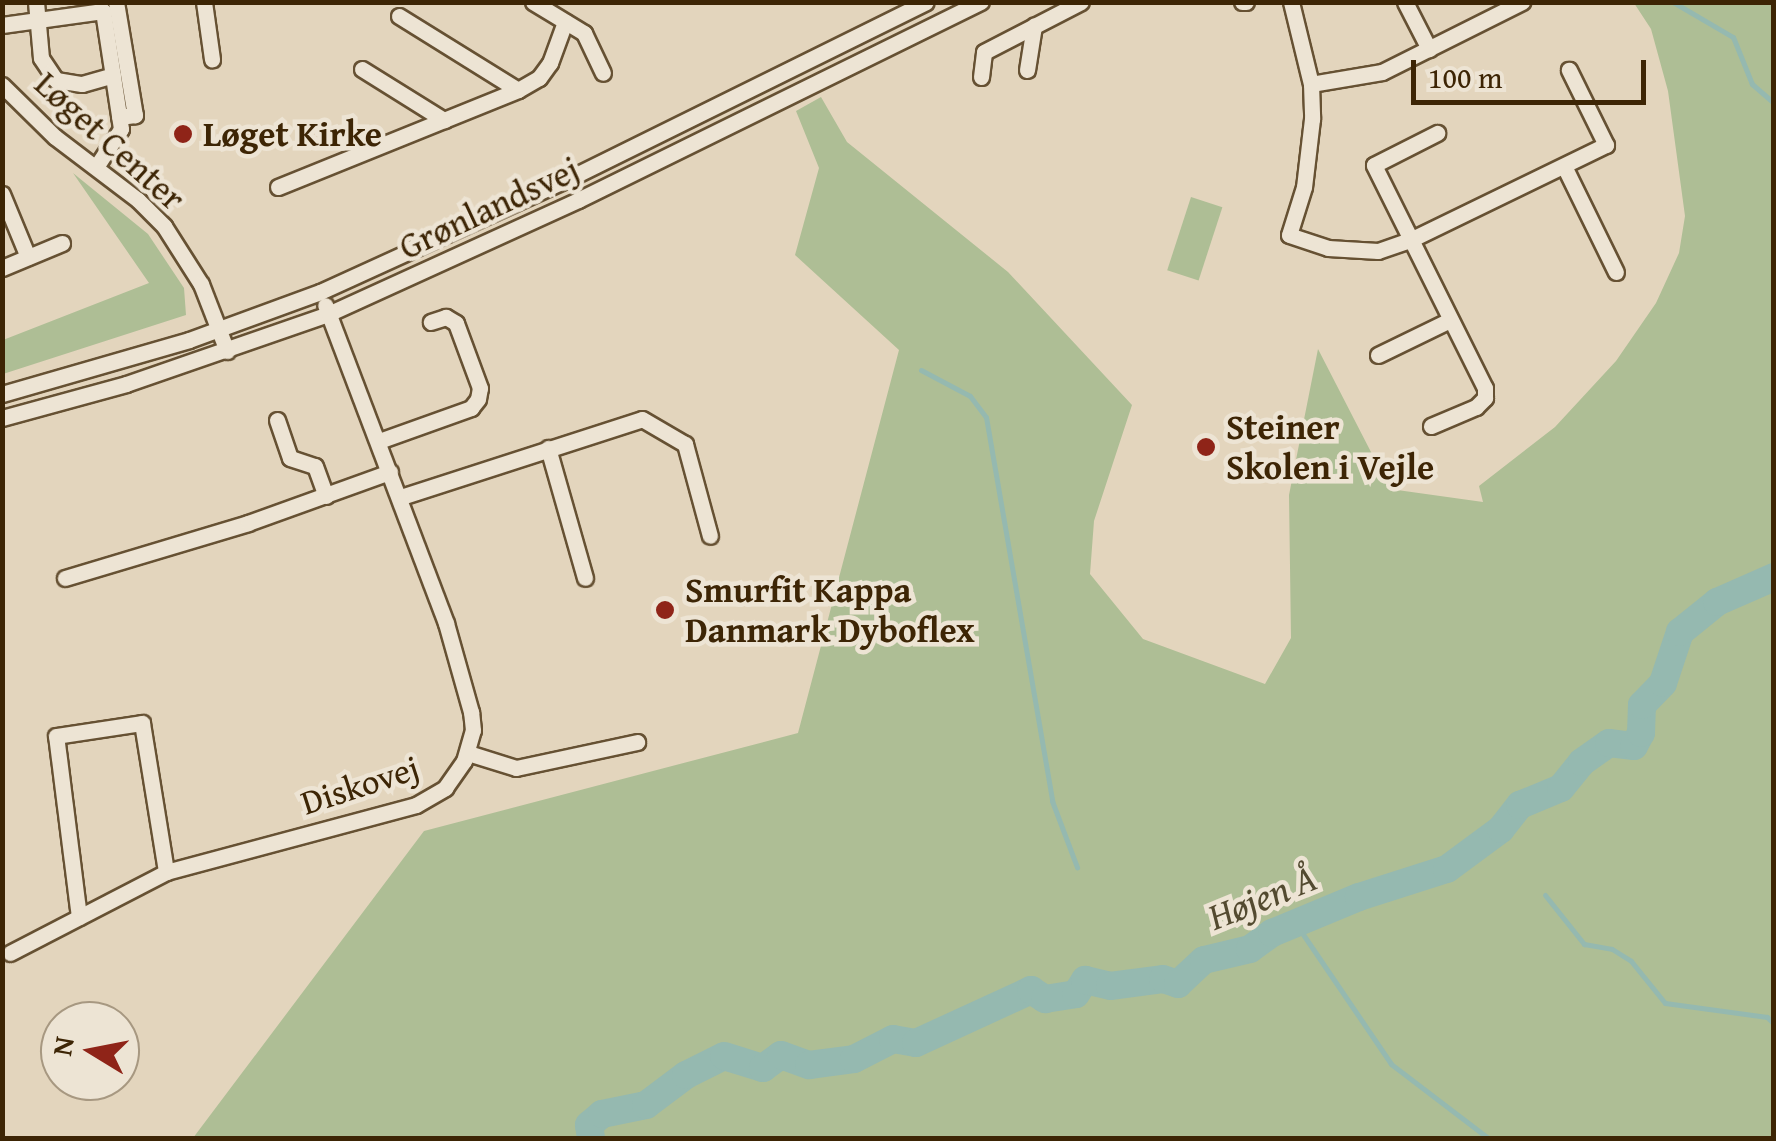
<!DOCTYPE html>
<html>
<head>
<meta charset="utf-8">
<style>
	body { margin:0 }
	#map { position:relative; width:1776px; height:1141px; overflow:hidden; background:#e3d5bd; font-family:"Gentium Book Plus",serif }
	div>[style] { position:absolute }
	[style*='--x'] { left:calc(var(--x)*1px); top:calc(var(--y)*1px); width:calc(var(--w)*1px); rotate:calc(var(--a)*1deg) }
	.green>* { inset:0; background:#aebe95; transform-origin:0 0 }
	.stream>* { height:5px; margin:-2.5px; padding:0 2.5px; transform-origin:2.5px; border-radius:2.5px; background:#95b9b0 }
	.river>* { height:28px; margin:-14px; padding:0 14px; transform-origin:14px; border-radius:14px; background:#95b9b0 }
	.roads { filter:drop-shadow(2px 0 #665133) drop-shadow(-2px 0 #665133) drop-shadow(0 2px #665133) drop-shadow(0 -2px #665133) }
	.minor>* { height:15px; margin:-7.5px; padding:0 7.5px; transform-origin:7.5px; border-radius:7.5px; background:#ede4d4 }
	.dots>* { width:28px; height:28px; translate:-50% -50%; box-sizing:border-box; border:5px solid #ede4d4; border-radius:50% }
	span { translate:-50% -50%; white-space:nowrap; text-align:center; line-height:1.15; -webkit-text-stroke:9px #ede4d4; paint-order:stroke }
	.poi-label { font-size:35px; color:#3d2505; font-weight:700 }
	.left { translate:0 -50%; text-align:left }
	.street-label { font-size:35px; color:#3d2505 }
	.water-label { font-size:38px; color:#534a30; font-style:italic }
	.frame { position:absolute; inset:0; border:5px solid #3d2505; pointer-events:none }
	.north { position:absolute; left:40px; top:1001px; width:100px; height:100px; box-sizing:border-box; background:#ede4d4; border:2px solid #a79881; border-radius:50%; rotate:280deg; font-size:28px; font-weight:700; line-height:40px; text-align:center; color:#3d2505 }
	.north::after { content:''; display:block; margin:auto; width:35px; height:45px; background:#8f2418; clip-path:polygon(50% 0,100% 100%,50% 72%,0 100%) }
	.scale { position:absolute; left:1411px; top:60px; width:235px; height:45px; box-sizing:border-box; border:5px solid #3d2505; border-top:0; padding-left:12px; font-size:30px; line-height:35px; white-space:nowrap; color:#3d2505; -webkit-text-stroke:8px #ede4d4; paint-order:stroke }
</style>
</head>
<body>
<div id="map">
	<div class="green">
		<i style="clip-path:polygon(1634px 3px,1773px 3px,1773px 1138px,193px 1138px,424px 831px,798px 733px,899px 350px,795px 255px,819px 168px,796px 111px,821px 97px,847px 142px,1008px 272px,1132px 405px,1094px 521px,1090px 574px,1143px 639px,1265px 684px,1291px 638px,1289px 495px,1318px 349px,1390px 489px,1483px 502px,1479px 486px,1555px 427px,1616px 361px,1656px 303px,1679px 253px,1685px 216px,1668px 91px,1651px 29px)"></i>
		<i style="clip-path:polygon(73px 173px,148px 234px,184px 288px,186px 315px,3px 374px,3px 340px,149px 283px)"></i>
		<i style="left:1191px;top:197px;width:33px;height:77px;rotate:18deg"></i>
	</div>
	<div class="stream">
		<i style="--x:1673;--y:2;--w:69;--a:30.3"></i>
		<i style="--x:1733;--y:37;--w:51;--a:68"></i>
		<i style="--x:1752;--y:84;--w:29;--a:41"></i>
		<i style="--x:921;--y:370;--w:55;--a:28"></i>
		<i style="--x:970;--y:396;--w:26;--a:53"></i>
		<i style="--x:986;--y:417;--w:390;--a:80.2"></i>
		<i style="--x:1052;--y:801;--w:71;--a:69.3"></i>
		<i style="--x:1545;--y:895;--w:63;--a:51.5"></i>
		<i style="--x:1584;--y:944;--w:28;--a:10"></i>
		<i style="--x:1612;--y:949;--w:22;--a:32"></i>
		<i style="--x:1631;--y:961;--w:54;--a:51"></i>
		<i style="--x:1665;--y:1003;--w:103;--a:7.8"></i>
		<i style="--x:1767;--y:1017;--w:10;--a:45"></i>
		<i style="--x:1296;--y:924;--w:169;--a:55.8"></i>
		<i style="--x:1391;--y:1064;--w:122;--a:37.3"></i>
	</div>
	<div class="river">
		<i style="--x:591;--y:1138;--w:13;--a:-99"></i>
		<i style="--x:589;--y:1125;--w:17;--a:-40"></i>
		<i style="--x:602;--y:1114;--w:45;--a:-11.6"></i>
		<i style="--x:646;--y:1105;--w:50;--a:-36.9"></i>
		<i style="--x:686;--y:1075;--w:42;--a:-26.6"></i>
		<i style="--x:724;--y:1056;--w:41;--a:17.1"></i>
		<i style="--x:763;--y:1068;--w:22;--a:-36"></i>
		<i style="--x:781;--y:1055;--w:30;--a:20"></i>
		<i style="--x:809;--y:1065;--w:45;--a:-7.6"></i>
		<i style="--x:854;--y:1059;--w:44;--a:-27.1"></i>
		<i style="--x:893;--y:1039;--w:23;--a:10"></i>
		<i style="--x:916;--y:1043;--w:127;--a:-24.7"></i>
		<i style="--x:1031;--y:990;--w:17;--a:33"></i>
		<i style="--x:1045;--y:999;--w:31;--a:-9"></i>
		<i style="--x:1076;--y:994;--w:17;--a:-57"></i>
		<i style="--x:1085;--y:980;--w:26;--a:13"></i>
		<i style="--x:1110;--y:986;--w:53;--a:-7.5"></i>
		<i style="--x:1163;--y:979;--w:16;--a:18"></i>
		<i style="--x:1178;--y:984;--w:35;--a:-43"></i>
		<i style="--x:1204;--y:960;--w:47;--a:-13.4"></i>
		<i style="--x:1250;--y:949;--w:27;--a:-36"></i>
		<i style="--x:1272;--y:933;--w:94;--a:-22.5"></i>
		<i style="--x:1359;--y:897;--w:92;--a:-17.7"></i>
		<i style="--x:1447;--y:869;--w:67;--a:-36.5"></i>
		<i style="--x:1501;--y:829;--w:31;--a:-52"></i>
		<i style="--x:1520;--y:805;--w:44;--a:-22.5"></i>
		<i style="--x:1561;--y:788;--w:33;--a:-51"></i>
		<i style="--x:1582;--y:762;--w:33;--a:-35"></i>
		<i style="--x:1609;--y:743;--w:25;--a:7"></i>
		<i style="--x:1634;--y:746;--w:15;--a:-62"></i>
		<i style="--x:1641;--y:733;--w:28;--a:-88"></i>
		<i style="--x:1642;--y:705;--w:30;--a:-46"></i>
		<i style="--x:1663;--y:683;--w:54;--a:-71.6"></i>
		<i style="--x:1680;--y:632;--w:48;--a:-39"></i>
		<i style="--x:1717;--y:602;--w:62;--a:-23.7"></i>
	</div>
	<div class="roads">
		<div class="minor">
			<i style="--x:36;--y:2;--w:56;--a:84.9"></i>
			<i style="--x:41;--y:58;--w:27;--a:56"></i>
			<i style="--x:56;--y:80;--w:26;--a:9"></i>
			<i style="--x:82;--y:84;--w:32;--a:-16"></i>
			<i style="--x:116;--y:2;--w:115;--a:80.5"></i>
			<i style="--x:135;--y:115;--w:16;--a:173"></i>
			<i style="--x:204;--y:2;--w:58;--a:82"></i>
			<i style="--x:533;--y:2;--w:60;--a:31.3"></i>
			<i style="--x:584;--y:33;--w:44;--a:64.6"></i>
			<i style="--x:1242;--y:2;--w:4;--a:0"></i>
			<i style="--x:1291;--y:2;--w:84;--a:76.3"></i>
			<i style="--x:1311;--y:84;--w:35;--a:88"></i>
			<i style="--x:1312;--y:119;--w:68;--a:96.7"></i>
			<i style="--x:1304;--y:187;--w:50;--a:107.4"></i>
			<i style="--x:1289;--y:235;--w:41;--a:18.4"></i>
			<i style="--x:1328;--y:248;--w:50;--a:3.4"></i>
			<i style="--x:1378;--y:251;--w:34;--a:-19"></i>
			<i style="--x:1410;--y:240;--w:218;--a:-25.9"></i>
			<i style="--x:1606;--y:145;--w:84;--a:-116.3"></i>
			<i style="--x:1405;--y:2;--w:53;--a:62.9"></i>
			<i style="--x:399;--y:16;--w:140;--a:31.9"></i>
			<i style="--x:2;--y:25;--w:102;--a:-7.9"></i>
			<i style="--x:103;--y:11;--w:119;--a:81.3"></i>
			<i style="--x:121;--y:129;--w:45;--a:123.3"></i>
			<i style="--x:362;--y:69;--w:97;--a:31.9"></i>
			<i style="--x:1027;--y:70;--w:45;--a:-81"></i>
			<i style="--x:981;--y:77;--w:25;--a:-83"></i>
			<i style="--x:984;--y:52;--w:109;--a:-27.3"></i>
			<i style="--x:1311;--y:84;--w:72;--a:-9.6"></i>
			<i style="--x:1382;--y:72;--w:157;--a:-26.6"></i>
			<i style="--x:2;--y:85;--w:74;--a:44.5"></i>
			<i style="--x:55;--y:137;--w:104;--a:37.2"></i>
			<i style="--x:138;--y:200;--w:37;--a:45"></i>
			<i style="--x:164;--y:226;--w:69;--a:57.5"></i>
			<i style="--x:201;--y:284;--w:72;--a:68.8"></i>
			<i style="--x:1564;--y:166;--w:118;--a:63.9"></i>
			<i style="--x:278;--y:187;--w:259;--a:-22"></i>
			<i style="--x:518;--y:90;--w:24;--a:-30"></i>
			<i style="--x:539;--y:78;--w:19;--a:-54"></i>
			<i style="--x:550;--y:63;--w:44;--a:-69.9"></i>
			<i style="--x:2;--y:194;--w:68;--a:67.6"></i>
			<i style="--x:2;--y:268;--w:65;--a:-22.6"></i>
			<i style="--x:1378;--y:355;--w:80;--a:-25.9"></i>
			<i style="--x:2;--y:394;--w:195;--a:-16.1"></i>
			<i style="--x:189;--y:340;--w:140;--a:-20.1"></i>
			<i style="--x:320;--y:292;--w:273;--a:-24.5"></i>
			<i style="--x:568;--y:179;--w:399;--a:-26.3"></i>
			<i style="--x:2;--y:418;--w:129;--a:-15.3"></i>
			<i style="--x:126;--y:384;--w:214;--a:-19.1"></i>
			<i style="--x:328;--y:314;--w:275;--a:-24.5"></i>
			<i style="--x:578;--y:200;--w:449;--a:-26.2"></i>
			<i style="--x:277;--y:420;--w:40;--a:71.1"></i>
			<i style="--x:290;--y:458;--w:26;--a:18"></i>
			<i style="--x:315;--y:466;--w:32;--a:70"></i>
			<i style="--x:1431;--y:426;--w:49;--a:-22.9"></i>
			<i style="--x:1476;--y:407;--w:13;--a:-45"></i>
			<i style="--x:1485;--y:398;--w:10;--a:-90"></i>
			<i style="--x:1485;--y:388;--w:249;--a:-116.5"></i>
			<i style="--x:1374;--y:165;--w:71;--a:-26.9"></i>
			<i style="--x:379;--y:441;--w:98;--a:-19.7"></i>
			<i style="--x:471;--y:408;--w:11;--a:-52"></i>
			<i style="--x:478;--y:399;--w:11;--a:-80"></i>
			<i style="--x:480;--y:388;--w:69;--a:-110.3"></i>
			<i style="--x:456;--y:323;--w:12;--a:-149"></i>
			<i style="--x:446;--y:317;--w:16;--a:162"></i>
			<i style="--x:548;--y:448;--w:135;--a:74.1"></i>
			<i style="--x:401;--y:497;--w:253;--a:-17.9"></i>
			<i style="--x:642;--y:419;--w:50;--a:30.2"></i>
			<i style="--x:685;--y:444;--w:95;--a:74.8"></i>
			<i style="--x:65;--y:578;--w:191;--a:-16.7"></i>
			<i style="--x:248;--y:523;--w:151;--a:-19.8"></i>
			<i style="--x:468;--y:753;--w:50;--a:17.4"></i>
			<i style="--x:516;--y:768;--w:124;--a:-12.1"></i>
			<i style="--x:79;--y:917;--w:182;--a:-97.2"></i>
			<i style="--x:56;--y:736;--w:87;--a:-8.6"></i>
			<i style="--x:142;--y:723;--w:151;--a:80.8"></i>
			<i style="--x:10;--y:953;--w:176;--a:-27.4"></i>
			<i style="--x:166;--y:872;--w:259;--a:-15"></i>
			<i style="--x:416;--y:805;--w:34;--a:-30"></i>
			<i style="--x:445;--y:788;--w:33;--a:-55"></i>
			<i style="--x:464;--y:761;--w:32;--a:-74"></i>
			<i style="--x:473;--y:730;--w:18;--a:-96"></i>
			<i style="--x:471;--y:712;--w:92;--a:-105.7"></i>
			<i style="--x:446;--y:623;--w:340;--a:-110.8"></i>
		</div>
	</div>
	<div class="dots">
		<i style="left:183px;top:134px;background:#8f2418"></i>
		<i style="left:1206px;top:447px;background:#8f2418"></i>
		<i style="left:665px;top:610px;background:#8f2418"></i>
	</div>
	<div class="poi-label">
		<span class="left" style="left:203px;top:134px">Løget Kirke</span>
		<span class="left" style="left:1226px;top:447px">Steiner<br>Skolen i Vejle</span>
		<span class="left" style="left:685px;top:610px">Smurfit Kappa<br>Danmark Dyboflex</span>
	</div>
	<div class="street-label">
		<span style="left:110px;top:141px;rotate:42deg">Løget Center</span>
		<span style="left:489px;top:208px;rotate:-25deg">Grønlandsvej</span>
		<span style="left:360px;top:785px;rotate:-18deg">Diskovej</span>
	</div>
	<div class="water-label">
		<span style="left:1262px;top:897px;rotate:-22deg">Højen Å</span>
	</div>
	<div class="frame"></div>
	<div class="north">N</div>
	<div class="scale">100 m</div>
</div>
</body>
</html>
